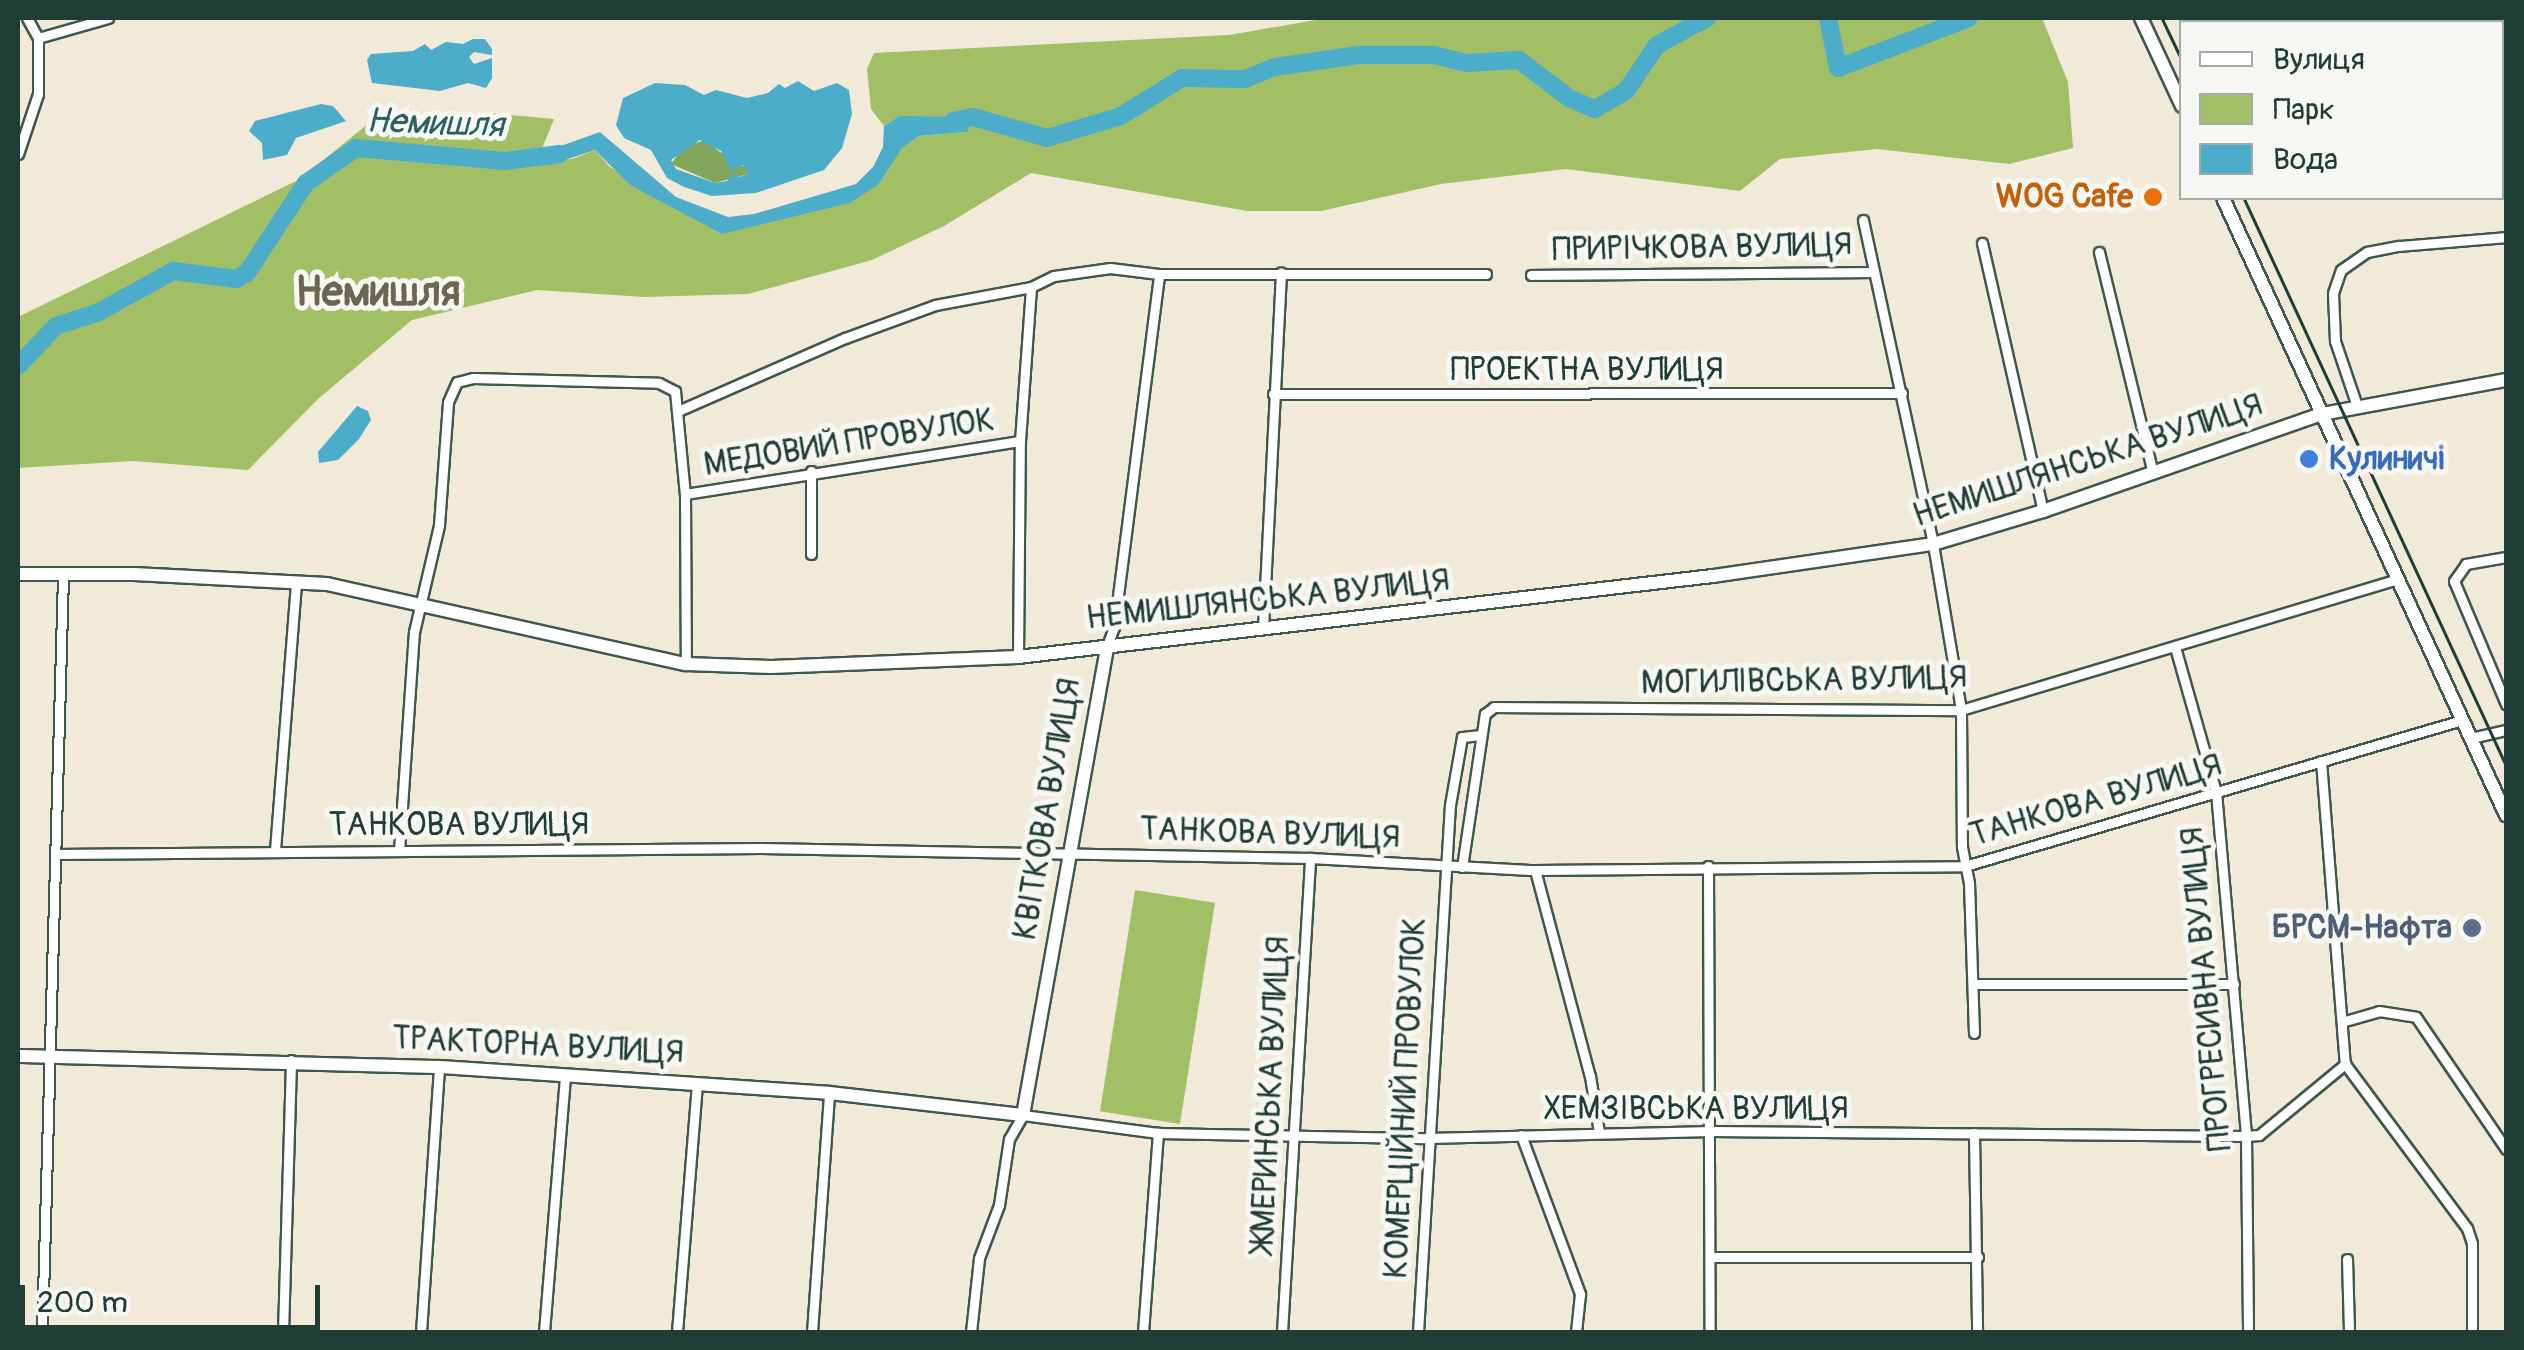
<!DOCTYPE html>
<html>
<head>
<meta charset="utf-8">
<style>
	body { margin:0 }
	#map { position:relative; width:2524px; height:1350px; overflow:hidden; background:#f2ead9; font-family:Pangolin,sans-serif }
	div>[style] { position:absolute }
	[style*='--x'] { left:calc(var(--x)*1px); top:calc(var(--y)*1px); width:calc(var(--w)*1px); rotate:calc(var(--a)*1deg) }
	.green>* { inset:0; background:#a3bf66; transform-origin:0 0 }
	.forest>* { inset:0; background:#82a65b }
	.water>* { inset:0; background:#4cadcb }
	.river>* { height:18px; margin:-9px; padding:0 9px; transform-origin:9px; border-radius:9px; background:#4cadcb }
	.roads { filter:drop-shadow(2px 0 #3f574d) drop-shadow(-2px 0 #3f574d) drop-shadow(0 2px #3f574d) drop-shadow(0 -2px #3f574d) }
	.street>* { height:9px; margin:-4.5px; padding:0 4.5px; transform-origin:4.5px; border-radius:4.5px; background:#fff }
	.secondary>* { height:12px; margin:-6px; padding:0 6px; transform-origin:6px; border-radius:6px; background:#fff }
	.tram>* { height:2.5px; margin:-1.25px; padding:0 1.25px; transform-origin:1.25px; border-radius:1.25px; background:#1f3d34 }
	.dots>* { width:28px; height:28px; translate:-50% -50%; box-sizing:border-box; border:5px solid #f6f6f2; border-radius:50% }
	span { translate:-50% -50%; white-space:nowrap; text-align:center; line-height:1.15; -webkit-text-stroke:10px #f6f6f2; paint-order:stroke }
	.food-label { font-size:32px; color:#c56008; font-weight:700 }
	.right { translate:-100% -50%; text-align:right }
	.street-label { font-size:32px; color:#1f3d34 }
	.shop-label { font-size:32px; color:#366cbe; font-weight:700 }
	.left { translate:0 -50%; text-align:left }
	.service-label { font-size:32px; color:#4e5e75; font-weight:700 }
	.water-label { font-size:35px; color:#2c5f61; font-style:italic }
	.district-label { font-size:42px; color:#6a6651; font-weight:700 }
	.frame { position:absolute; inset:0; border:20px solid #1f3d34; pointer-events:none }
	.legend { position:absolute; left:2179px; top:20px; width:325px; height:180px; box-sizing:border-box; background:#f6f6f2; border:2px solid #a0aca6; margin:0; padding:12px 18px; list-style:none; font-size:30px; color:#1f3d34 }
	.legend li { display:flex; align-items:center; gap:20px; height:50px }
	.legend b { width:50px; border:2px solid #a0aca6 }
	.scale { position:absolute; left:20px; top:1285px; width:300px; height:45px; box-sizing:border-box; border:5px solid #1f3d34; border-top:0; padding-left:12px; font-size:30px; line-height:35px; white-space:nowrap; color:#1f3d34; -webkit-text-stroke:8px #f6f6f2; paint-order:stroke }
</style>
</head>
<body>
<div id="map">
	<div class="green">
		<i style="clip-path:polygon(1327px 18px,2042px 18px,2068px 82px,2073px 148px,2009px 164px,1877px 149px,1780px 159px,1740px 191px,1566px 169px,1441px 184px,1321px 211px,1247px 211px,1031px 173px,944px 226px,872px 260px,748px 294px,644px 297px,537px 290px,412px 320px,318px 399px,248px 470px,133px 461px,18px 468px,18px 317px,300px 179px,369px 123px,488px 113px,554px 119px,537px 161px,572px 159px,595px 150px,610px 167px,722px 234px,878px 185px,901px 148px,919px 136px,967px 132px,899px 116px,884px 126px,871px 109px,867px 69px,874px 53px,1229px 35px)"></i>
		<i style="left:2206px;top:18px;width:287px;height:5px"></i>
		<i style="left:2502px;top:35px;width:8px;height:142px;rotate:60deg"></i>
		<i style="left:1135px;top:890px;width:81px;height:224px;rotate:9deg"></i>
	</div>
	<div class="forest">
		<i style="clip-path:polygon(705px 140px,738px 166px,746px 166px,748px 174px,715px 183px,671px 164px,683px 147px)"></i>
	</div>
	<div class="water">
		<i style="clip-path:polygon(473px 39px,485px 39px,492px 49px,492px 55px,474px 52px,469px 57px,474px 64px,492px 58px,492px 78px,486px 88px,468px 83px,440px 91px,372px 83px,367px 60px,371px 54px,413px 51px,425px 44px,431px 50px,446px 42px,463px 44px)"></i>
		<i style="clip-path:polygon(evenodd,798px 81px,814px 91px,837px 83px,849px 90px,852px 114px,842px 148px,824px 170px,756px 193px,712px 196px,684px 187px,667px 178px,651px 150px,624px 138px,616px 125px,623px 98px,655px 83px,685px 85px,704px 95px,716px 90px,747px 98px,768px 93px,779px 84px,785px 88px,798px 81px,700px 140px,721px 151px,731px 171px,743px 165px,748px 174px,739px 177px,733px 174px,727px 181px,715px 183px,676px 169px,671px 160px,700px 140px)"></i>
		<i style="clip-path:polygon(321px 104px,333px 106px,346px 121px,296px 138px,287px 155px,263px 160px,262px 143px,249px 131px,255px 121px)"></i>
		<i style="clip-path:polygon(899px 116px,973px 117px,967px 132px,919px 136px,902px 148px,878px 185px,850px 203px,722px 234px,630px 185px,595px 150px,550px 165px,536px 162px,544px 152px,600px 132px,676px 197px,728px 217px,754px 214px,856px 184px,873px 167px,883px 147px,884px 126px)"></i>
		<i style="clip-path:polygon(357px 406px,368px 411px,371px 420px,359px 439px,338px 460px,319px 463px,318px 452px)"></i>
	</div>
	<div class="river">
		<i style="--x:1828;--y:18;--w:51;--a:78.7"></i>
		<i style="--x:1838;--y:68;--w:140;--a:-20.9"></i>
		<i style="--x:953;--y:121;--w:20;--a:-11"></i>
		<i style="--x:973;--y:117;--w:77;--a:15.8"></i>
		<i style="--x:1047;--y:138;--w:77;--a:-16.6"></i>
		<i style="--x:1121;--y:116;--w:72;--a:-31.9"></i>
		<i style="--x:1182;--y:78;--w:63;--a:0.9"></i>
		<i style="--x:1245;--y:79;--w:32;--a:-22"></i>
		<i style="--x:1275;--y:67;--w:84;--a:-8.2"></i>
		<i style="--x:1358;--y:55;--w:76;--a:0"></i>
		<i style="--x:1434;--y:55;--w:33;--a:14"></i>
		<i style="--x:1466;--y:63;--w:53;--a:-3.2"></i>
		<i style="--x:1519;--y:60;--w:63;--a:37.2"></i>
		<i style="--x:1569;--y:98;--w:28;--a:23"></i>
		<i style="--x:1595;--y:109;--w:36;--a:-30"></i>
		<i style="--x:1626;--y:91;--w:55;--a:-56"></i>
		<i style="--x:1657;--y:45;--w:57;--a:-28.4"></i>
		<i style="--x:18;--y:366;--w:55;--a:-46.5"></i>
		<i style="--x:56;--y:326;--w:45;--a:-18"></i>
		<i style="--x:99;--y:312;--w:85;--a:-29"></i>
		<i style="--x:173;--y:271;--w:64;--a:7.2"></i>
		<i style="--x:236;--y:279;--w:13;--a:-29"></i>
		<i style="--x:247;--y:273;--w:108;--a:-56.8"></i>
		<i style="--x:306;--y:183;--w:61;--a:-35"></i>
		<i style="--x:356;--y:148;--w:150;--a:5"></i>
		<i style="--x:505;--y:161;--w:55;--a:-7.3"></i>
	</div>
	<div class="roads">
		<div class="street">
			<i style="--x:27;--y:18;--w:23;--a:61"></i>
			<i style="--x:38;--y:38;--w:73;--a:-15.9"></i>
			<i style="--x:18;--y:154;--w:63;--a:-71.6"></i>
			<i style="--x:38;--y:94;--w:56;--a:-90"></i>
			<i style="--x:1863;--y:220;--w:331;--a:77.8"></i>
			<i style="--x:1933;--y:544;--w:168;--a:80.4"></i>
			<i style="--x:1961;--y:710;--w:137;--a:89.6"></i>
			<i style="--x:1962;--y:847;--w:37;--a:79"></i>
			<i style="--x:1969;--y:883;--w:150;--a:88.1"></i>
			<i style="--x:1982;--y:243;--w:275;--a:77.2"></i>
			<i style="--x:2099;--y:252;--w:228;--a:76.3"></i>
			<i style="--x:1531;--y:275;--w:342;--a:-0.5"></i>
			<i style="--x:1273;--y:394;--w:629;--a:-0.09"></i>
			<i style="--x:2357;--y:406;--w:69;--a:-108.7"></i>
			<i style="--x:2335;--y:341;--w:48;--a:-92.4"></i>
			<i style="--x:2333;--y:293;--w:24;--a:-71"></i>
			<i style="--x:2341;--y:270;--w:32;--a:-35"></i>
			<i style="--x:2367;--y:252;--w:33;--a:-11"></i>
			<i style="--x:2399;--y:246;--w:107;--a:-4.8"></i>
			<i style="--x:680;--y:410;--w:180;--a:-23.6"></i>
			<i style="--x:845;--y:338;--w:96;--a:-20.1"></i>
			<i style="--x:935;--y:305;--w:98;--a:-10.6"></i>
			<i style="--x:1031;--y:287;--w:25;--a:-26"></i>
			<i style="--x:1054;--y:276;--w:57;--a:-8.1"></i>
			<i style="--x:1110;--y:268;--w:49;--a:7"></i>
			<i style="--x:1159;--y:274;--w:327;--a:0"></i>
			<i style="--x:811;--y:471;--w:83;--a:90"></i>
			<i style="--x:685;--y:494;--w:339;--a:-9"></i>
			<i style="--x:2506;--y:557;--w:41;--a:170.1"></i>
			<i style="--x:2466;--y:564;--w:21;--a:125"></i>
			<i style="--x:2454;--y:581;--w:134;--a:67.1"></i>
			<i style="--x:1263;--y:628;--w:356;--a:-87.1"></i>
			<i style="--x:1107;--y:646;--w:20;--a:-70"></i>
			<i style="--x:1114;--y:627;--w:356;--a:-82.7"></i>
			<i style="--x:2175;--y:647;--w:151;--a:74.2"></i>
			<i style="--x:2216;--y:792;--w:345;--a:85"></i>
			<i style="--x:2246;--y:1136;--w:196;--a:89.4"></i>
			<i style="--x:1018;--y:657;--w:216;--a:-89.5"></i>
			<i style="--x:1020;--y:441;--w:154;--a:-85.9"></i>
			<i style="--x:2471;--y:738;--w:36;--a:-13"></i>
			<i style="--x:2321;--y:761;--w:304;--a:85.5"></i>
			<i style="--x:2345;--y:1064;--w:204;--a:53.4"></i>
			<i style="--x:2467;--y:1228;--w:16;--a:72"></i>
			<i style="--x:2472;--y:1243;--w:89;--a:90"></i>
			<i style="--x:275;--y:850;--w:269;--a:-85.5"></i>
			<i style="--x:399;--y:851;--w:220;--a:-86.1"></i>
			<i style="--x:414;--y:632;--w:110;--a:-76.8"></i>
			<i style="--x:439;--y:525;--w:123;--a:-85.8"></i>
			<i style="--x:448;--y:402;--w:22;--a:-66"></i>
			<i style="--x:457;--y:382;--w:16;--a:-14"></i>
			<i style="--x:473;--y:378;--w:186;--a:1.5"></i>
			<i style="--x:659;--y:383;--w:18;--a:27"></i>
			<i style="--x:675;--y:391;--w:103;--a:84.5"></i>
			<i style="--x:685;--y:494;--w:170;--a:89.7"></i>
			<i style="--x:55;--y:854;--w:706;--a:-0.49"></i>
			<i style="--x:761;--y:848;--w:549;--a:1.04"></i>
			<i style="--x:1310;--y:858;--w:225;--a:3.1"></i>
			<i style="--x:1535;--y:870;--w:430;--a:-0.5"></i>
			<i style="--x:1965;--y:866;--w:518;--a:-16.37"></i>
			<i style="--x:1708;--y:866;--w:466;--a:89.8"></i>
			<i style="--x:1462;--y:867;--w:155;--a:-81.5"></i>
			<i style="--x:1485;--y:714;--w:11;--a:-38"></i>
			<i style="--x:1494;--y:707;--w:467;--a:0.4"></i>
			<i style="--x:1961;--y:710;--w:455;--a:-16.7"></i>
			<i style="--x:1535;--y:870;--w:213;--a:75.1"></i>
			<i style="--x:1590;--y:1076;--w:57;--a:80.9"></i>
			<i style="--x:1974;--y:984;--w:260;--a:0"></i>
			<i style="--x:2345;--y:1021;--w:35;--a:-16"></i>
			<i style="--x:2379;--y:1011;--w:37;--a:9"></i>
			<i style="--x:2416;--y:1017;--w:160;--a:55.7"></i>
			<i style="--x:1974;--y:1133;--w:199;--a:89.1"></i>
			<i style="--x:1521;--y:1135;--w:170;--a:69.6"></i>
			<i style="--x:1580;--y:1294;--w:38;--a:96"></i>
			<i style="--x:1711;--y:1257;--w:267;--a:0"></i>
			<i style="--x:2347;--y:1259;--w:73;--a:88.4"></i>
			<i style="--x:42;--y:1332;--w:758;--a:-88.41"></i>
			<i style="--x:283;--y:1332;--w:272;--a:-88.3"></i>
			<i style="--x:421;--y:1332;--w:266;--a:-86.1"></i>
			<i style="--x:544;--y:1332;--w:257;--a:-85.3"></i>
			<i style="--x:677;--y:1332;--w:250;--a:-85.4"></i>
			<i style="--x:812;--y:1332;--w:240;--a:-85.9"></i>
			<i style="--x:971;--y:1332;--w:74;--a:-83.8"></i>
			<i style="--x:979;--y:1258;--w:57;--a:-69.3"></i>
			<i style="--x:999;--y:1205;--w:67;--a:-81.4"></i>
			<i style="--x:1009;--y:1139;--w:28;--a:-60"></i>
			<i style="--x:1023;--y:1115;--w:136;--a:7.6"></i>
			<i style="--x:1158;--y:1133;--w:269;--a:1.1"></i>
			<i style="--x:1427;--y:1138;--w:284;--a:-1.4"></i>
			<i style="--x:1711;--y:1131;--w:535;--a:0.54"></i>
			<i style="--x:2246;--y:1136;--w:13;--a:-4"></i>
			<i style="--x:2259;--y:1135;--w:112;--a:-39.5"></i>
			<i style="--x:1143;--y:1332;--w:200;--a:-85.7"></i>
			<i style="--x:1282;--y:1332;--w:475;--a:-86.6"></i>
			<i style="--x:1418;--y:1332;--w:528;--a:-86.53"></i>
			<i style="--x:1450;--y:805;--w:69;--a:-80"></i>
			<i style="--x:1462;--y:737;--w:19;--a:-6"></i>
		</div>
		<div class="secondary">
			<i style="--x:2141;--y:18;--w:97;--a:65"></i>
			<i style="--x:2223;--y:198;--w:679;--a:65.36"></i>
			<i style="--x:18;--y:574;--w:116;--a:0"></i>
			<i style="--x:134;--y:574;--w:193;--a:3"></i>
			<i style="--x:327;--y:584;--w:368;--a:12.6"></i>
			<i style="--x:686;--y:664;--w:85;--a:2"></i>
			<i style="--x:771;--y:667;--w:247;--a:-2.3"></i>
			<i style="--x:1018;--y:657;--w:700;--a:-6.65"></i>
			<i style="--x:1713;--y:576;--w:222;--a:-8.3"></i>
			<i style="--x:1933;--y:544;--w:115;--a:-16.7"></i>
			<i style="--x:2043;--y:511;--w:295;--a:-19.2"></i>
			<i style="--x:2322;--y:414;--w:187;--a:-10.5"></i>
			<i style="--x:18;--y:1056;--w:421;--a:1.5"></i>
			<i style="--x:439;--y:1067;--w:391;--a:3.8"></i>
			<i style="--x:829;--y:1093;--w:195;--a:6.5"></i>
			<i style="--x:1023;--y:1115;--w:476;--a:-79.8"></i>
		</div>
	</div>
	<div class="tram">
		<i style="--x:2162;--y:18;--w:47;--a:64.5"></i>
		<i style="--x:2244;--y:198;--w:625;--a:65.2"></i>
	</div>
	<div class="dots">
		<i style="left:2153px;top:197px;background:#e8710a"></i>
		<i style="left:2309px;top:459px;background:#3f7fe0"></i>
		<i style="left:2472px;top:928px;background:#5c6f8a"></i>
	</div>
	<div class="food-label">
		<span class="right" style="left:2133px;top:197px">WOG Cafe</span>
	</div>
	<div class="street-label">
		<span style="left:1702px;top:248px;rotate:-1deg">ПРИРІЧКОВА ВУЛИЦЯ</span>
		<span style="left:1587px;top:370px">ПРОЕКТНА ВУЛИЦЯ</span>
		<span style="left:849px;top:443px;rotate:-9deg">МЕДОВИЙ ПРОВУЛОК</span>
		<span style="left:2088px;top:461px;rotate:-18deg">НЕМИШЛЯНСЬКА ВУЛИЦЯ</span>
		<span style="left:1268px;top:600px;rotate:-6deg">НЕМИШЛЯНСЬКА ВУЛИЦЯ</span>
		<span style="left:1804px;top:681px;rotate:-1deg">МОГИЛІВСЬКА ВУЛИЦЯ</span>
		<span style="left:2096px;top:801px;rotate:-16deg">ТАНКОВА ВУЛИЦЯ</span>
		<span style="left:1048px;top:809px;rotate:-80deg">КВІТКОВА ВУЛИЦЯ</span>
		<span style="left:459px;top:825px">ТАНКОВА ВУЛИЦЯ</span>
		<span style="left:1270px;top:834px;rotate:2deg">ТАНКОВА ВУЛИЦЯ</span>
		<span style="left:2207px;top:989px;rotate:-95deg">ПРОГРЕСИВНА ВУЛИЦЯ</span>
		<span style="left:538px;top:1046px;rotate:3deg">ТРАКТОРНА ВУЛИЦЯ</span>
		<span style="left:1271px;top:1094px;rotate:-87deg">ЖМЕРИНСЬКА ВУЛИЦЯ</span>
		<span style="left:1406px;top:1098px;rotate:-87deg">КОМЕРЦІЙНИЙ ПРОВУЛОК</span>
		<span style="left:1696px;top:1109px">ХЕМЗІВСЬКА ВУЛИЦЯ</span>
	</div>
	<div class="shop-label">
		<span class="left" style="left:2329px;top:459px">Кулиничі</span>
	</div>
	<div class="service-label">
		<span class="right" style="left:2452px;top:928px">БРСМ-Нафта</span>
	</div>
	<div class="water-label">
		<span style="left:435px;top:123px;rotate:2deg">Немишля</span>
	</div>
	<div class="district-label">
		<span style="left:378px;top:292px">Немишля</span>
	</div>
	<div class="frame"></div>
	<ul class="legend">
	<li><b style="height:12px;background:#fff"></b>Вулиця</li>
	<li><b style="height:28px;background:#a3bf66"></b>Парк</li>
	<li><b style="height:28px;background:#4cadcb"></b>Вода</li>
	</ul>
	<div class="scale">200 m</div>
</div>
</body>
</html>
